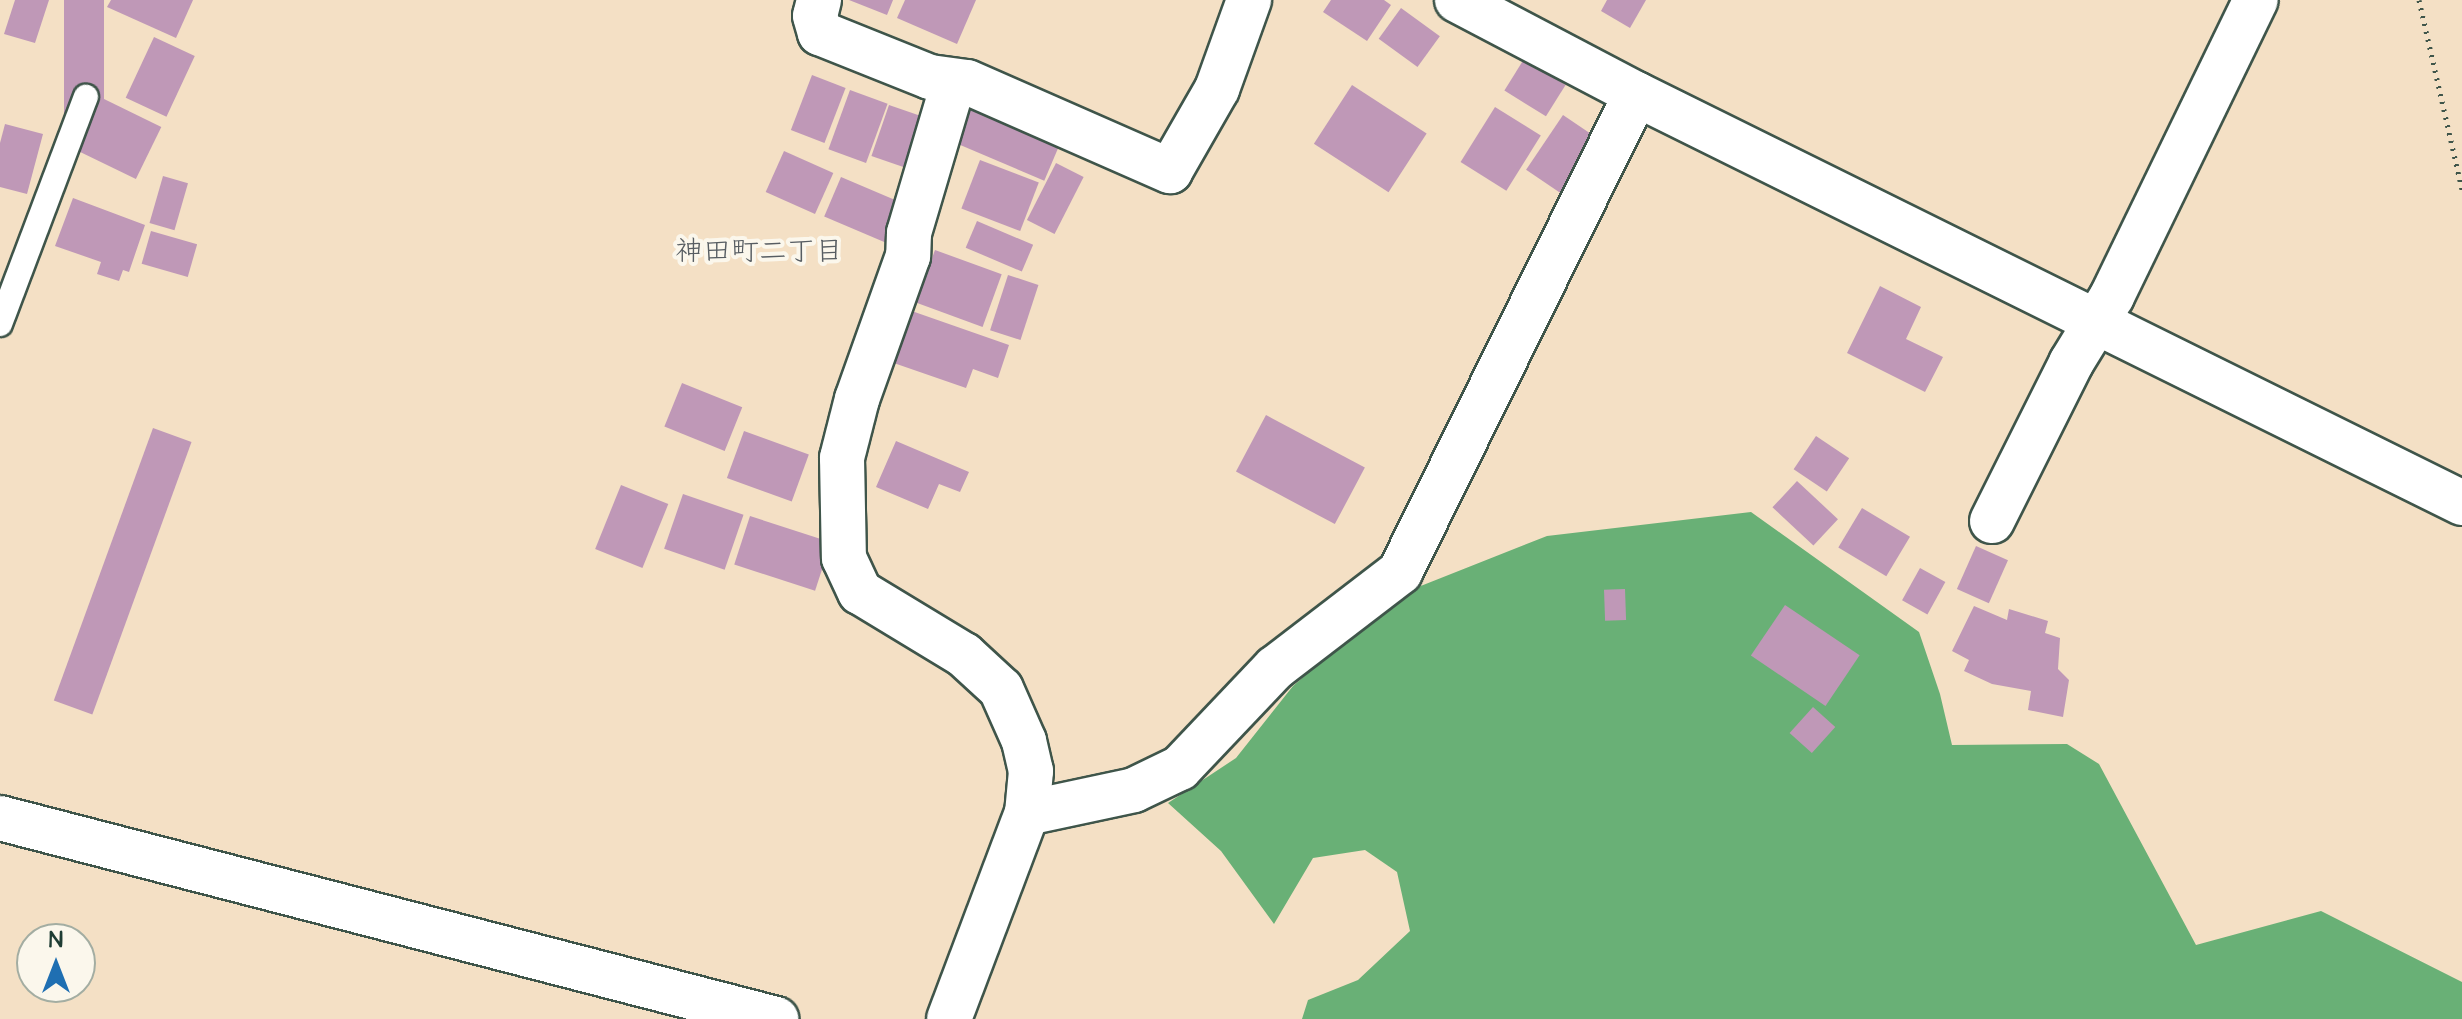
<!DOCTYPE html>
<html>
<head>
<meta charset="utf-8">
<style>
	body { margin:0 }
	#map { position:relative; width:2462px; height:1019px; overflow:hidden; background:#f4e0c5; font-family:"Architects Daughter","Klee One",sans-serif }
	div>[style] { position:absolute }
	[style*='--x'] { left:calc(var(--x)*1px); top:calc(var(--y)*1px); width:calc(var(--w)*1px); rotate:calc(var(--a)*1deg) }
	.forest>* { inset:0; background:#69b076 }
	.building>* { inset:0; background:#bf98b7; transform-origin:0 0 }
	.path>* { height:5px; margin-top:-2.5px; transform-origin:0; background:repeating-linear-gradient(90deg,#3f554a 0 2px,transparent 0 8px) }
	.roads { filter:drop-shadow(2px 0 #3f554a) drop-shadow(-2px 0 #3f554a) drop-shadow(0 2px #3f554a) drop-shadow(0 -2px #3f554a) }
	.service>* { height:24px; margin:-12px; padding:0 12px; transform-origin:12px; border-radius:12px; background:#fff }
	.minor>* { height:44px; margin:-22px; padding:0 22px; transform-origin:22px; border-radius:22px; background:#fff }
	span { translate:-50% -50%; white-space:nowrap; text-align:center; line-height:1.15; -webkit-text-stroke:8px #fbf7ec; paint-order:stroke }
	.neighbourhood-label { font-size:28px; color:#575d62 }
	.north { position:absolute; left:16px; top:923px; width:80px; height:80px; box-sizing:border-box; background:#fbf7ec; border:2px solid #a3ada2; border-radius:50%; rotate:0deg; font-size:22px; font-weight:700; line-height:32px; text-align:center; color:#1f3d34 }
	.north::after { content:''; display:block; margin:auto; width:28px; height:36px; background:#1f6fb2; clip-path:polygon(50% 0,100% 100%,50% 72%,0 100%) }
</style>
</head>
<body>
<div id="map">
	<div class="forest">
		<i style="clip-path:polygon(1751px 512px,1919px 632px,1940px 694px,1952px 745px,2067px 744px,2099px 764px,2196px 945px,2321px 911px,2462px 982px,2462px 1019px,1302px 1019px,1308px 1000px,1358px 980px,1410px 931px,1397px 872px,1365px 850px,1313px 858px,1274px 924px,1221px 851px,1168px 803px,1236px 758px,1293px 686px,1398px 595px,1547px 536px)"></i>
	</div>
	<div class="building">
		<i style="clip-path:polygon(15px 0,49px 0,35px 43px,4px 34px)"></i>
		<i style="left:64px;top:0;width:40px;height:128px"></i>
		<i style="clip-path:polygon(111px 0,193px 0,176px 38px,107px 7px)"></i>
		<i style="clip-path:polygon(849px 0,893px 0,887px 15px)"></i>
		<i style="clip-path:polygon(905px 0,976px 0,957px 44px,897px 18px)"></i>
		<i style="clip-path:polygon(1331px 0,1384px 0,1391px 5px,1367px 41px,1323px 12px)"></i>
		<i style="clip-path:polygon(1607px 0,1646px 0,1630px 28px,1601px 11px)"></i>
		<i style="left:1401px;top:8px;width:48px;height:38px;rotate:36deg"></i>
		<i style="left:154px;top:37px;width:45px;height:67px;rotate:25deg"></i>
		<i style="left:1524px;top:59px;width:49px;height:37px;rotate:32deg"></i>
		<i style="left:812px;top:75px;width:36px;height:59px;rotate:21deg"></i>
		<i style="left:1352px;top:85px;width:89px;height:70px;rotate:33deg"></i>
		<i style="left:850px;top:90px;width:40px;height:63px;rotate:20deg"></i>
		<i style="left:102px;top:98px;width:66px;height:58px;rotate:26deg"></i>
		<i style="left:889px;top:105px;width:46px;height:54px;rotate:19deg"></i>
		<i style="left:971px;top:105px;width:97px;height:41px;rotate:23deg"></i>
		<i style="left:1495px;top:107px;width:54px;height:65px;rotate:32deg"></i>
		<i style="left:1563px;top:115px;width:45px;height:66px;rotate:34deg"></i>
		<i style="clip-path:polygon(5px 124px,43px 134px,27px 194px,0 187px,0 143px)"></i>
		<i style="left:784px;top:151px;width:54px;height:45px;rotate:24deg"></i>
		<i style="left:980px;top:160px;width:63px;height:52px;rotate:21deg"></i>
		<i style="left:1056px;top:163px;width:31px;height:64px;rotate:27deg"></i>
		<i style="left:163px;top:176px;width:26px;height:49px;rotate:16deg"></i>
		<i style="left:841px;top:177px;width:69px;height:43px;rotate:23deg"></i>
		<i style="clip-path:polygon(73px 198px,145px 225px,129px 272px,123px 270px,119px 281px,97px 274px,101px 262px,55px 246px)"></i>
		<i style="left:977px;top:221px;width:61px;height:29px;rotate:23deg"></i>
		<i style="left:151px;top:231px;width:48px;height:34px;rotate:16deg"></i>
		<i style="left:935px;top:250px;width:71px;height:56px;rotate:20deg"></i>
		<i style="left:1008px;top:275px;width:32px;height:58px;rotate:18deg"></i>
		<i style="clip-path:polygon(1880px 286px,1921px 307px,1906px 339px,1943px 357px,1925px 392px,1847px 353px)"></i>
		<i style="clip-path:polygon(906px 309px,1009px 345px,998px 378px,973px 369px,966px 388px,888px 361px)"></i>
		<i style="left:682px;top:383px;width:65px;height:47px;rotate:22deg"></i>
		<i style="left:1266px;top:415px;width:112px;height:64px;rotate:28deg"></i>
		<i style="left:153px;top:428px;width:41px;height:290px;rotate:20deg"></i>
		<i style="left:744px;top:431px;width:69px;height:50px;rotate:20deg"></i>
		<i style="left:1816px;top:436px;width:40px;height:40px;rotate:34deg"></i>
		<i style="clip-path:polygon(896px 441px,969px 472px,960px 492px,939px 484px,928px 509px,876px 487px)"></i>
		<i style="left:1797px;top:481px;width:56px;height:36px;rotate:43deg"></i>
		<i style="left:621px;top:485px;width:51px;height:69px;rotate:22deg"></i>
		<i style="left:683px;top:494px;width:64px;height:58px;rotate:19deg"></i>
		<i style="left:1862px;top:508px;width:56px;height:46px;rotate:31deg"></i>
		<i style="left:750px;top:516px;width:85px;height:51px;rotate:18deg"></i>
		<i style="left:1976px;top:546px;width:35px;height:47px;rotate:24deg"></i>
		<i style="left:1920px;top:568px;width:29px;height:37px;rotate:29deg"></i>
		<i style="left:1625px;top:589px;width:31px;height:21px;rotate:88deg"></i>
		<i style="left:1785px;top:605px;width:90px;height:61px;rotate:34deg"></i>
		<i style="clip-path:polygon(1974px 606px,2007px 620px,2009px 609px,2048px 621px,2045px 633px,2060px 638px,2058px 669px,2069px 680px,2063px 717px,2028px 710px,2031px 691px,1992px 684px,1964px 671px,1969px 660px,1952px 651px)"></i>
		<i style="left:1813px;top:707px;width:30px;height:35px;rotate:42deg"></i>
	</div>
	<div class="path">
		<i style="--x:2419;--y:0;--w:195;--a:77.2"></i>
	</div>
	<div class="roads">
		<div class="service">
			<i style="--x:0;--y:324;--w:243;--a:-69.3"></i>
		</div>
		<div class="minor">
			<i style="--x:819;--y:0;--w:16;--a:104"></i>
			<i style="--x:815;--y:16;--w:18;--a:74"></i>
			<i style="--x:820;--y:33;--w:118;--a:21.8"></i>
			<i style="--x:930;--y:77;--w:37;--a:8"></i>
			<i style="--x:967;--y:82;--w:222;--a:23.7"></i>
			<i style="--x:1170;--y:171;--w:95;--a:-60.2"></i>
			<i style="--x:1217;--y:89;--w:95;--a:-70.2"></i>
			<i style="--x:1457;--y:0;--w:202;--a:27.7"></i>
			<i style="--x:1636;--y:94;--w:922;--a:26.34"></i>
			<i style="--x:954;--y:81;--w:159;--a:106.5"></i>
			<i style="--x:909;--y:233;--w:23;--a:92"></i>
			<i style="--x:908;--y:256;--w:152;--a:109.6"></i>
			<i style="--x:857;--y:399;--w:61;--a:104.3"></i>
			<i style="--x:842;--y:458;--w:100;--a:88.9"></i>
			<i style="--x:844;--y:558;--w:38;--a:65"></i>
			<i style="--x:860;--y:592;--w:122;--a:31.2"></i>
			<i style="--x:964;--y:655;--w:50;--a:42.6"></i>
			<i style="--x:1001;--y:689;--w:57;--a:66.1"></i>
			<i style="--x:1024;--y:741;--w:31;--a:77"></i>
			<i style="--x:1031;--y:771;--w:42;--a:95.4"></i>
			<i style="--x:1992;--y:521;--w:177;--a:-63.4"></i>
			<i style="--x:2071;--y:363;--w:79;--a:-58.5"></i>
			<i style="--x:2112;--y:296;--w:329;--a:-64.1"></i>
			<i style="--x:0;--y:818;--w:802;--a:14.52"></i>
			<i style="--x:949;--y:1019;--w:220;--a:-69.3"></i>
			<i style="--x:1027;--y:813;--w:109;--a:-12.1"></i>
			<i style="--x:1134;--y:790;--w:51;--a:-25.6"></i>
			<i style="--x:1180;--y:768;--w:138;--a:-46.5"></i>
			<i style="--x:1275;--y:668;--w:158;--a:-37.5"></i>
			<i style="--x:1400;--y:572;--w:533;--a:-63.72"></i>
		</div>
	</div>
	<div class="neighbourhood-label">
		<span style="left:759px;top:252px">神田町二丁目</span>
	</div>
	<div class="north">N</div>
</div>
</body>
</html>
